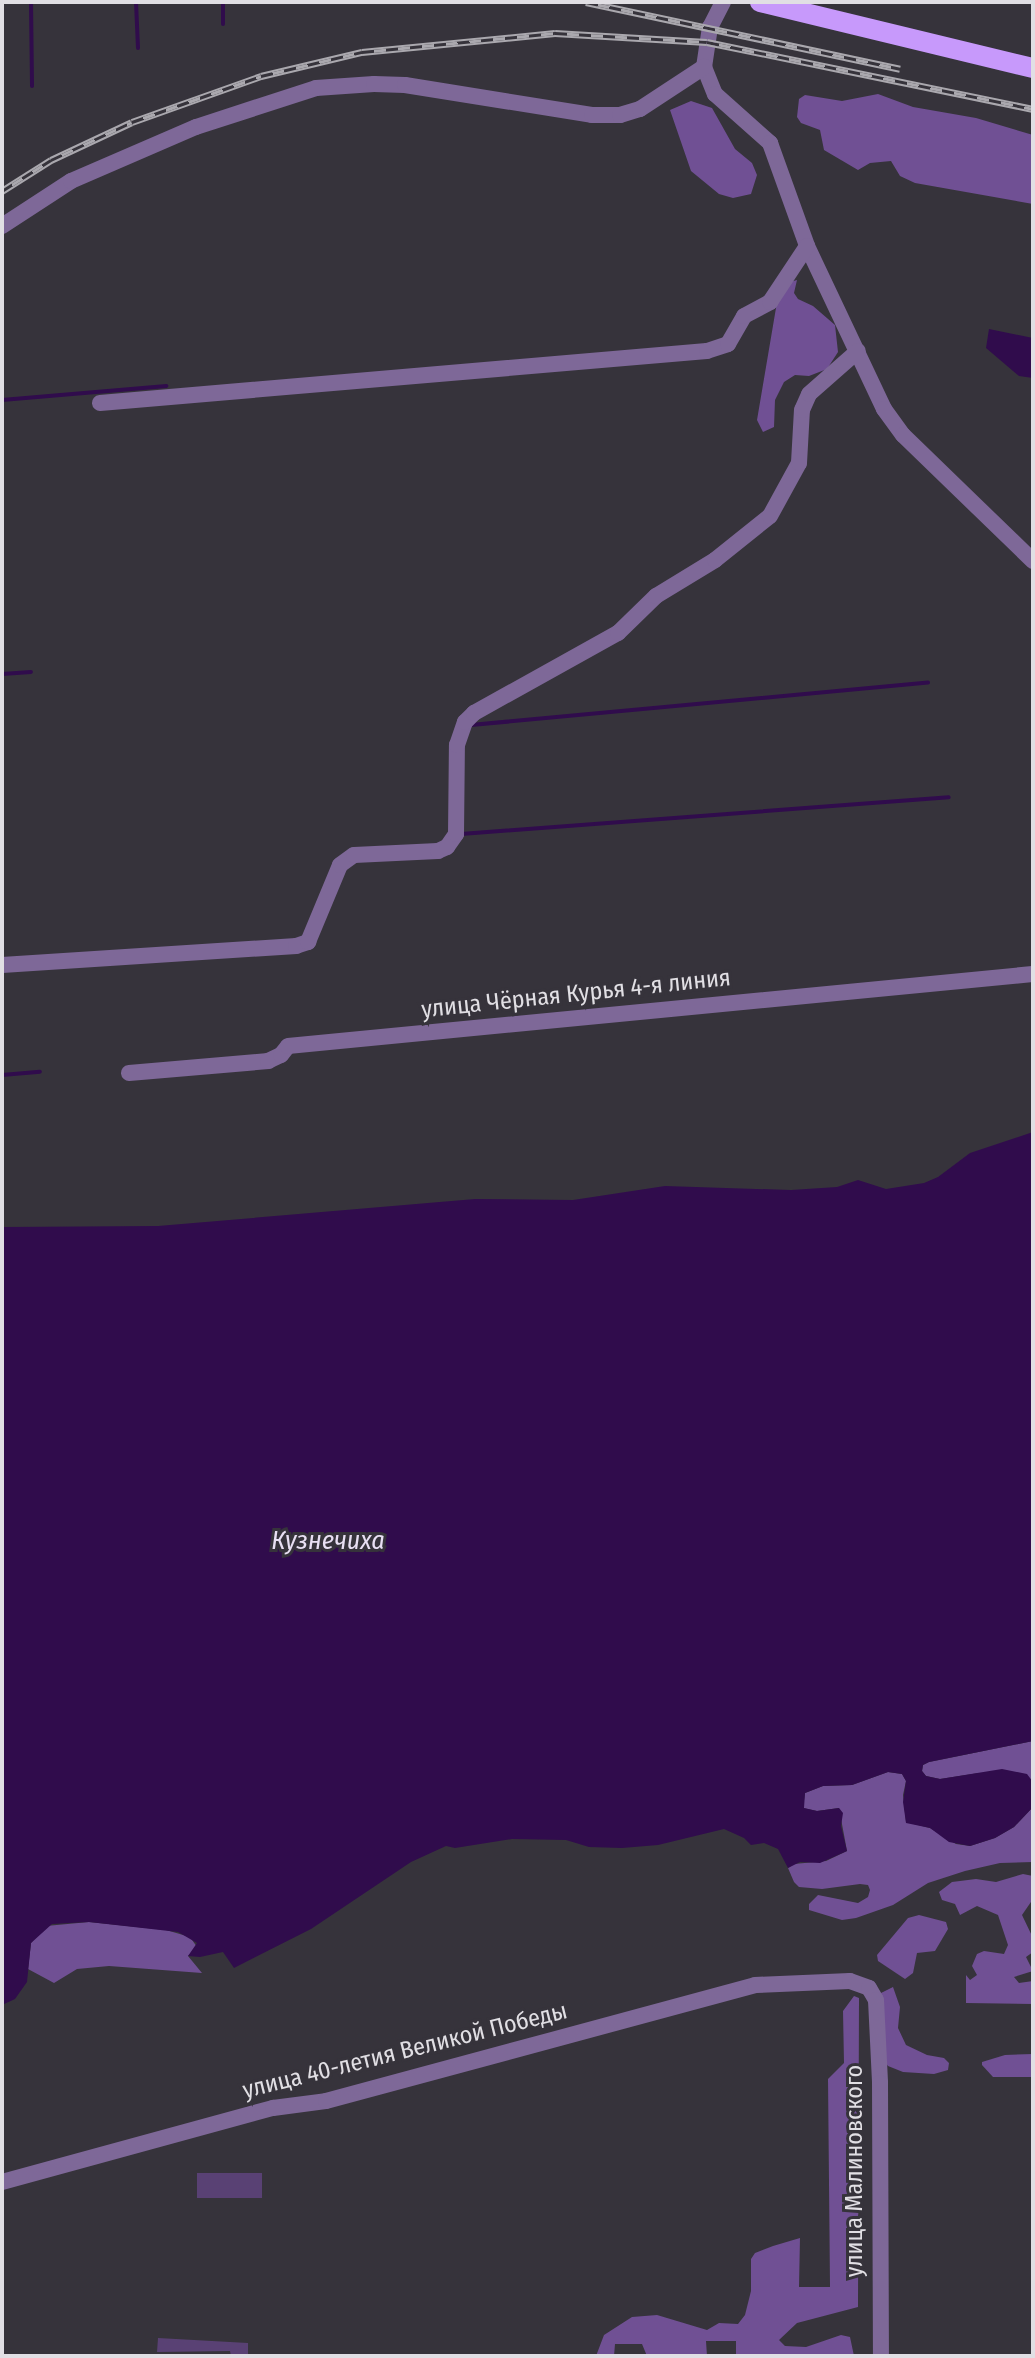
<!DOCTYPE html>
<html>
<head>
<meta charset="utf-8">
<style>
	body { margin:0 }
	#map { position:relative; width:1035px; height:2358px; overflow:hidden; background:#36333b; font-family:"Fira Sans Condensed",sans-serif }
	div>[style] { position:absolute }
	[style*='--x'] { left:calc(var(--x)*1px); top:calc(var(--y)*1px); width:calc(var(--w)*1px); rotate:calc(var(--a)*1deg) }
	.green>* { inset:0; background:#594174; transform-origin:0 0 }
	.forest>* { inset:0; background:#705094 }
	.water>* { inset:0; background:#300c4c }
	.stream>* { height:4px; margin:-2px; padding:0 2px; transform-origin:2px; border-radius:2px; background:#300c4c }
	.street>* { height:16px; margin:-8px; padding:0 8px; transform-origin:8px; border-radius:8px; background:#7e6898 }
	.primary>* { height:20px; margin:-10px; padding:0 10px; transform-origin:10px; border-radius:10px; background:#c799fb }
	.rail>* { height:7px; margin-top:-3.5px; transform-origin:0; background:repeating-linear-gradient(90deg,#36333b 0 12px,#aaa8ae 0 24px); box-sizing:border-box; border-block:2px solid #aaa8ae }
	span { translate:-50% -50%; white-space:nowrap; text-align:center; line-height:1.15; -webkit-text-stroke:6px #36333b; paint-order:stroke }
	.street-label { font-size:24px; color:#e1dfe4 }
	.water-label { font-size:26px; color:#e8dff3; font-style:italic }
	.frame { position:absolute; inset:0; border:4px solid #e1dfe4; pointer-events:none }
</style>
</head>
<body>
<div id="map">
	<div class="green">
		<i style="left:262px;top:2173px;width:25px;height:65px;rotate:90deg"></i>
		<i style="clip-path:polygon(158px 2338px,248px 2343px,248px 2356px,231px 2356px,230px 2351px,157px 2352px)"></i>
	</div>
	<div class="forest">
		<i style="clip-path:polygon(878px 94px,913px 107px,976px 118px,1033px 135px,1033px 204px,915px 183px,900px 176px,891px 161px,870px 163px,858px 170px,824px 150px,820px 130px,801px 123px,797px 117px,799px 99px,805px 95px,842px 101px)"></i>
		<i style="clip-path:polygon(691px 101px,712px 108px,735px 149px,752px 163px,757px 175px,751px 194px,733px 198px,719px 194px,691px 171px,670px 110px)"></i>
		<i style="clip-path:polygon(797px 280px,794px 293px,798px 299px,813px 306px,835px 325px,838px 352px,827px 369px,809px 376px,795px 375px,784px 382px,775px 400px,774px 427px,763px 432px,757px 420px,777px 302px,790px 282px)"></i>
		<i style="clip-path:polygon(1033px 1741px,1033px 1782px,979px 1773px,940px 1779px,926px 1776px,922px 1771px,923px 1765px,929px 1762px)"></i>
		<i style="clip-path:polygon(888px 1772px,902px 1774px,906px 1781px,903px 1795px,906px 1822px,930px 1828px,956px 1844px,970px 1846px,995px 1838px,1014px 1827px,1033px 1807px,1033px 1862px,1000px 1863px,965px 1871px,928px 1883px,893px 1905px,856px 1918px,842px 1920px,809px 1910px,809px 1904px,818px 1895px,858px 1903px,868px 1897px,870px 1890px,868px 1885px,860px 1884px,822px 1889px,799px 1887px,794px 1882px,788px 1868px,794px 1864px,826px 1861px,847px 1851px,839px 1808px,817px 1811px,803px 1808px,805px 1793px,823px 1786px,852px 1785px)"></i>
		<i style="clip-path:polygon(1023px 1874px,1033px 1876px,1033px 1899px,1022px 1915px,1033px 1938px,1033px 1952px,1026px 1957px,1033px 1971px,1014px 1977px,1019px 1983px,1033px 1981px,1033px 2004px,966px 2003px,966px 1975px,970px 1980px,977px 1975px,972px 1966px,977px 1954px,984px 1951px,1004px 1954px,1008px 1945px,998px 1915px,977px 1906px,960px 1915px,955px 1904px,942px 1900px,939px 1892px,952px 1882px,976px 1879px,996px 1882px)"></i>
		<i style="clip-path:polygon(919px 1915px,946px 1922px,948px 1929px,935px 1951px,917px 1953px,913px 1973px,905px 1979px,878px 1961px,877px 1955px,908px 1918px)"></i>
		<i style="clip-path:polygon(89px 1922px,166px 1930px,190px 1937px,197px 1947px,188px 1956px,202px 1973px,109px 1966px,77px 1969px,54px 1983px,28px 1969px,31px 1943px,46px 1926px)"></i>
		<i style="clip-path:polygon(893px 1987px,900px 2007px,898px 2028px,906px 2045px,927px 2055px,944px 2058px,949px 2063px,948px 2070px,934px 2074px,903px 2072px,888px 2066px,883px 2059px,881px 1993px)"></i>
		<i style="clip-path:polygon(854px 1996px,859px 1998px,858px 2307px,797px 2323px,779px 2340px,785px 2346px,806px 2347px,841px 2335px,850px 2337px,854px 2356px,736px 2356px,736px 2341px,706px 2341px,707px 2356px,647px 2356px,642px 2344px,615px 2344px,614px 2356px,596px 2356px,604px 2335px,632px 2317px,657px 2315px,707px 2330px,719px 2323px,738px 2324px,745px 2315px,751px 2291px,751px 2259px,755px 2253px,773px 2246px,800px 2238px,799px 2287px,830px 2287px,828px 2079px,844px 2063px,843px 2011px)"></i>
		<i style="clip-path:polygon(1033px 2054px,1033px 2077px,993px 2077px,982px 2065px,982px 2062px,1005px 2055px)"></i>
	</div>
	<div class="water">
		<i style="clip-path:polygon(989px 329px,1033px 338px,1033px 378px,1019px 376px,986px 348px)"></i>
		<i style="clip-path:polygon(1033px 1132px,1033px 1741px,929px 1762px,923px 1765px,922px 1771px,926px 1776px,940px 1779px,1002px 1769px,1027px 1774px,1033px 1782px,1033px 1807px,1014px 1827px,995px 1838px,970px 1846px,949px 1842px,930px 1828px,906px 1823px,903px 1802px,906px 1781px,902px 1774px,888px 1772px,852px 1785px,823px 1786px,805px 1793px,804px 1808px,817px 1811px,839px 1808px,843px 1813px,841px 1826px,847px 1851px,820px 1863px,800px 1862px,788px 1868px,778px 1849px,764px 1843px,751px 1845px,744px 1838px,724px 1829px,658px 1845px,622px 1848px,589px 1847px,566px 1840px,512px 1839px,455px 1848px,446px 1846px,411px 1862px,311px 1929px,234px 1968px,223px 1952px,200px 1957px,188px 1956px,197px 1943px,178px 1932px,89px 1922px,52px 1924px,31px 1943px,27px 1982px,15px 1999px,2px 2005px,2px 1227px,158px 1226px,475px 1199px,573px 1200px,665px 1186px,791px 1190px,837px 1187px,858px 1180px,886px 1189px,924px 1183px,938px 1177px,970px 1153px)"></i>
	</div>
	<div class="stream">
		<i style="--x:31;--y:2;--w:84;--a:89.3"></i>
		<i style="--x:136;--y:2;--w:46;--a:87.5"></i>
		<i style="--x:223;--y:2;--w:22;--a:90"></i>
		<i style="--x:2;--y:400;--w:165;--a:-4.9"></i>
		<i style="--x:2;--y:674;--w:29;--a:-4"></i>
		<i style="--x:471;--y:725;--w:459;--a:-5.3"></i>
		<i style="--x:461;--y:834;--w:489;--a:-4.3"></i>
		<i style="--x:2;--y:1075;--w:38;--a:-5"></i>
	</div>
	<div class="street">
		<i style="--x:723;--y:2;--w:28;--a:117"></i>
		<i style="--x:710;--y:27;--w:40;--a:98.5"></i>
		<i style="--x:704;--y:67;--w:29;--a:68"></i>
		<i style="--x:715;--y:94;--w:74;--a:41.7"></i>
		<i style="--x:770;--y:143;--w:109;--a:70.2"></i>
		<i style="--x:807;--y:246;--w:180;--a:64.7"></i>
		<i style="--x:884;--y:409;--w:32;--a:54"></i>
		<i style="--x:903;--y:435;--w:181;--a:44.1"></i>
		<i style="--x:2;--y:226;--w:82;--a:-33.1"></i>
		<i style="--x:71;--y:181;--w:136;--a:-23.4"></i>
		<i style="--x:196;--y:127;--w:126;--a:-18"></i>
		<i style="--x:316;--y:88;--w:58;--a:-3.9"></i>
		<i style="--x:374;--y:84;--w:31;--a:2"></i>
		<i style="--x:405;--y:85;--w:189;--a:9.1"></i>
		<i style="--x:592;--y:115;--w:28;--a:0"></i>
		<i style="--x:620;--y:115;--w:21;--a:-17"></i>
		<i style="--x:640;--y:109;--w:77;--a:-33.3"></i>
		<i style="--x:100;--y:403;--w:609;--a:-4.9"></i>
		<i style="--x:707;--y:351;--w:22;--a:-18"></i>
		<i style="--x:728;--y:344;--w:32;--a:-60"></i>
		<i style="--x:744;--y:316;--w:30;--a:-28"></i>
		<i style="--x:770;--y:302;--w:67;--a:-56.5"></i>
		<i style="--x:2;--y:965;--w:295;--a:-3.7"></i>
		<i style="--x:296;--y:946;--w:13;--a:-18"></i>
		<i style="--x:308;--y:942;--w:83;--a:-67.4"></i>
		<i style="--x:340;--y:865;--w:17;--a:-36"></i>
		<i style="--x:354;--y:855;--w:84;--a:-2.7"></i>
		<i style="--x:438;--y:851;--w:10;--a:-24"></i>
		<i style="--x:447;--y:847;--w:16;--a:-55"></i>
		<i style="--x:456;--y:834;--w:89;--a:-89.4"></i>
		<i style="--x:457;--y:745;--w:24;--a:-71"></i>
		<i style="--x:465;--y:722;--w:13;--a:-45"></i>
		<i style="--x:474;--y:713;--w:165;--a:-29.1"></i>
		<i style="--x:618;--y:633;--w:53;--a:-44.2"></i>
		<i style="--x:656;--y:596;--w:69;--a:-31.4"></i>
		<i style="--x:715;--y:560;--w:70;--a:-38.7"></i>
		<i style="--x:770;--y:516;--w:60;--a:-61.3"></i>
		<i style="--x:799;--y:463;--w:53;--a:-86.8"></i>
		<i style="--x:802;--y:410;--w:17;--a:-66"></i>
		<i style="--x:809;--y:394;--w:65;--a:-41.3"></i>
		<i style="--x:129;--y:1073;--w:140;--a:-4.9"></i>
		<i style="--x:268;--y:1061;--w:14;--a:-25"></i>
		<i style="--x:281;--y:1055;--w:11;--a:-52"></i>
		<i style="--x:288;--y:1046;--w:748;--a:-5.52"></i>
		<i style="--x:2;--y:2182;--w:281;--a:-15.3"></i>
		<i style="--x:273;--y:2108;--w:53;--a:-7.5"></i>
		<i style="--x:326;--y:2101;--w:444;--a:-15.1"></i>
		<i style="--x:755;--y:1985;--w:95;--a:-2.4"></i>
		<i style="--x:850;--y:1981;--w:20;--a:20"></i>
		<i style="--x:869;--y:1988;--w:14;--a:60"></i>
		<i style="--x:876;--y:2000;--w:83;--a:87.2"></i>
		<i style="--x:880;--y:2083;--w:273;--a:89.8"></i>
	</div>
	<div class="primary">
		<i style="--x:760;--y:2;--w:281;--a:13.6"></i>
	</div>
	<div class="rail">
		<i style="--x:586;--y:2;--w:321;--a:12"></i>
		<i style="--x:2;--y:191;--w:58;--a:-32.3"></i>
		<i style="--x:51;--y:160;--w:89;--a:-25.1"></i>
		<i style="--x:132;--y:122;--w:137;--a:-19.6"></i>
		<i style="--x:261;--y:76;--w:104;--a:-13.4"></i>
		<i style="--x:362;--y:52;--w:194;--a:-5.6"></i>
		<i style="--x:555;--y:33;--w:152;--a:3.4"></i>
		<i style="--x:707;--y:42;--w:333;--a:11.6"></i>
	</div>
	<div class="street-label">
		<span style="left:576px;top:994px;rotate:-6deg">улица Чёрная Курья 4-я линия</span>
		<span style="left:405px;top:2051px;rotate:-14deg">улица 40-летия Великой Победы</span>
		<span style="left:855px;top:2171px;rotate:-90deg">улица Малиновского</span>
	</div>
	<div class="water-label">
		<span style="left:328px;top:1541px">Кузнечиха</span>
	</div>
	<div class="frame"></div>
</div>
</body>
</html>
